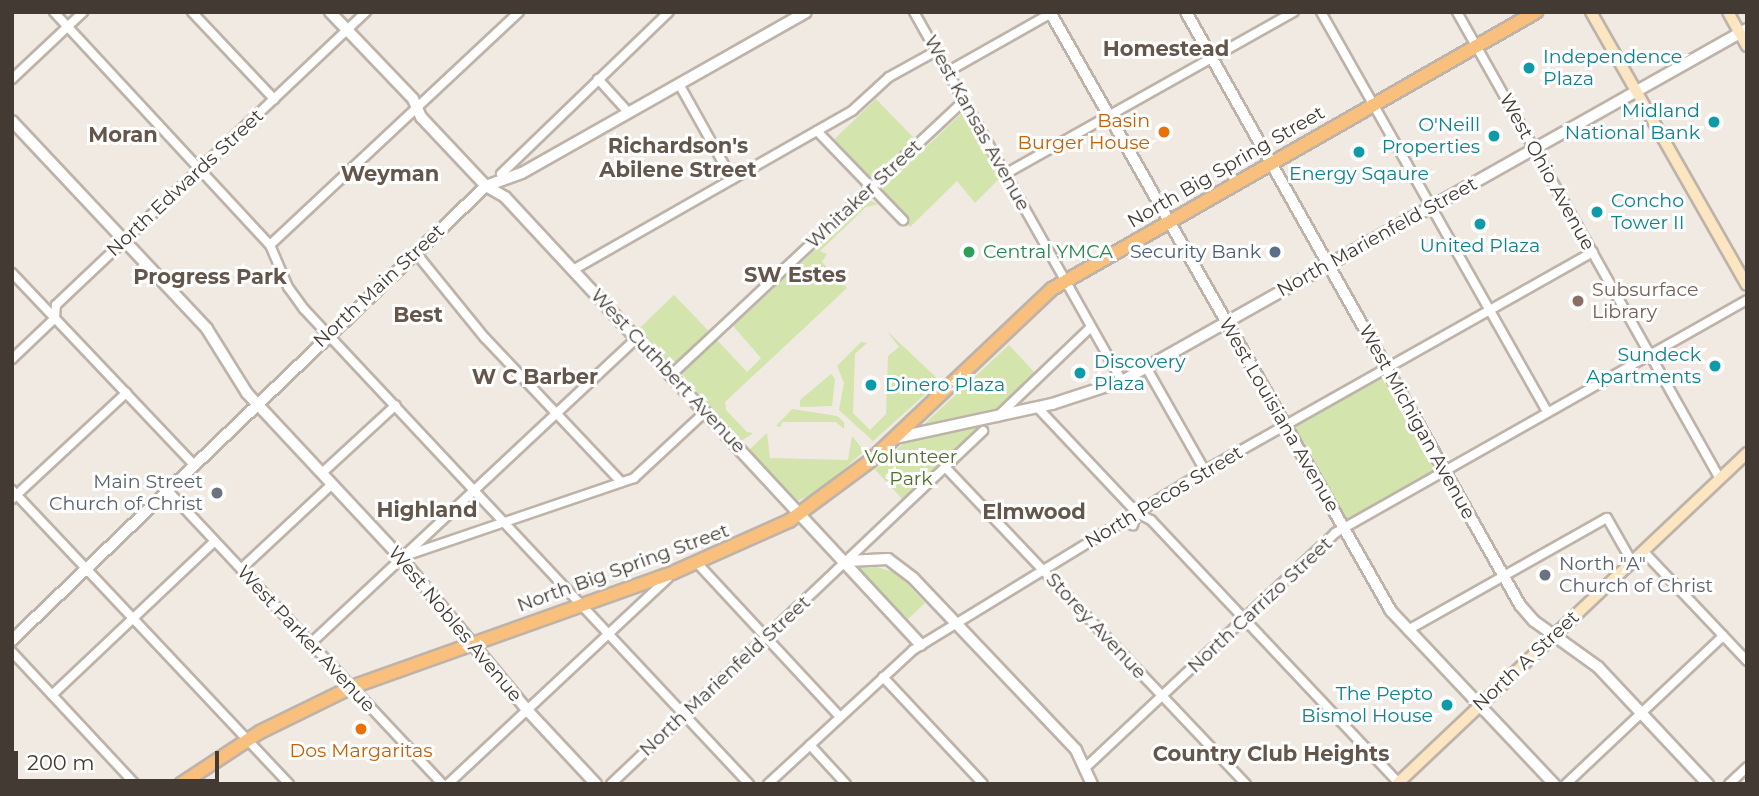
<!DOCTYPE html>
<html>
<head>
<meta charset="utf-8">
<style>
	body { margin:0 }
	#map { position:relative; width:1759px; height:796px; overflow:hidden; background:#f0eae3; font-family:Montserrat,sans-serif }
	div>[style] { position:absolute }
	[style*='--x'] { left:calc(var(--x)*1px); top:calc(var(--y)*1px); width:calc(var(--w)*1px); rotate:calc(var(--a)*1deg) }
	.green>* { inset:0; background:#d3e4ac; transform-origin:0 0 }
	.roads { filter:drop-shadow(2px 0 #beb3a9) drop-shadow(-2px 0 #beb3a9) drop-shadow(0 2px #beb3a9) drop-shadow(0 -2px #beb3a9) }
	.minor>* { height:8px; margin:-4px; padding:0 4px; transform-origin:4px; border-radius:4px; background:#fff }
	.tertiary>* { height:10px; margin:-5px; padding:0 5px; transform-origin:5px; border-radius:5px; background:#fff }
	.secondary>* { height:10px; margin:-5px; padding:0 5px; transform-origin:5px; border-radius:5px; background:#fce5c1 }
	.trunk>* { height:12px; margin:-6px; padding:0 6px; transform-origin:6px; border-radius:6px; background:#f8bf7d }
	.dots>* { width:19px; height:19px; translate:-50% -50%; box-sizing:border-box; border:4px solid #fff; border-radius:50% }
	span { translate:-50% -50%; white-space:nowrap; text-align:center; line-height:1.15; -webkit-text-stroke:6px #fff; paint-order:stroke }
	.culture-label { font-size:19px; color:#0d838f }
	.left { translate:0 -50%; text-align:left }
	.right { translate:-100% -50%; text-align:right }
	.food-label { font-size:19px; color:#c56008 }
	.street-label { font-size:19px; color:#423a33 }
	.leisure-label { font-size:19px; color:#27864d }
	.service-label { font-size:19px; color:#4e5e75 }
	.education-label { font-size:19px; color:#785e54 }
	.park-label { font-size:19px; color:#4f702a }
	.worship-label { font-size:19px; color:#5b616d }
	.neighbourhood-label { font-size:21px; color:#64564b; font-weight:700 }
	.frame { position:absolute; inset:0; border:14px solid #423a33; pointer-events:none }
	.scale { position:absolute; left:14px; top:751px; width:205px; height:32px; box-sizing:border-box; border:4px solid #423a33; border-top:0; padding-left:9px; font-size:21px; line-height:24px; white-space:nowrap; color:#423a33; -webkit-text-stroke:5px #fff; paint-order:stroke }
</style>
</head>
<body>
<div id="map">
	<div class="green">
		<i style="left:876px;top:99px;width:57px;height:59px;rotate:46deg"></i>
		<i style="clip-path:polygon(962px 113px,1000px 178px,975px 203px,957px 181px,910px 227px,884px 195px,883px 188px)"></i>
		<i style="clip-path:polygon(869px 200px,878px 204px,866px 207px,820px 251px,827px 254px,822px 262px,847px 288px,725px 402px,726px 410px,747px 432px,753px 433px,740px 442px,682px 374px,717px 340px,747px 372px,761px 358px,733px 326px)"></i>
		<i style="left:674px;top:295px;width:52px;height:52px;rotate:46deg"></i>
		<i style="clip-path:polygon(887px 331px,940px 381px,873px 441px,839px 410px,844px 383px,837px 366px,861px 342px,867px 343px,855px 354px,853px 413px,870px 430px,886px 414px,888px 356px,899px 347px)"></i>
		<i style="left:1009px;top:345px;width:44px;height:183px;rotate:47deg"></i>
		<i style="clip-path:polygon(831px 374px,835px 379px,832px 406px,800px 407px,800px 400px)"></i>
		<i style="left:1384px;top:377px;width:109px;height:105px;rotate:61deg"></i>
		<i style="clip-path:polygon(792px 409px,837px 416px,844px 422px,844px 429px,836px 422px,782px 422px,781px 427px,776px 426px)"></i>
		<i style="clip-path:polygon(767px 433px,770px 458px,848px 460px,852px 436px,864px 451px,819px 492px,797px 501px,748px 451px)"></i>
		<i style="clip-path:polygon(860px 562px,897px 573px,925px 603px,907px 620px,856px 566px)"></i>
	</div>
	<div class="roads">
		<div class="minor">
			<i style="--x:54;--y:12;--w:318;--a:47.2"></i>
			<i style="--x:270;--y:245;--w:46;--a:66.8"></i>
			<i style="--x:288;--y:287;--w:27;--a:54"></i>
			<i style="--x:304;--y:309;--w:651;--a:46.87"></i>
			<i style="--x:192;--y:12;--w:120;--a:46.7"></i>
			<i style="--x:914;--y:12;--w:424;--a:60.6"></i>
			<i style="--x:1321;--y:12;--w:459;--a:60.5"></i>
			<i style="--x:1457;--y:12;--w:536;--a:60.61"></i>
			<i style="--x:947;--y:72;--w:122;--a:-29.5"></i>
			<i style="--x:12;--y:79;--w:98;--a:-43.3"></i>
			<i style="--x:598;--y:79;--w:45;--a:47.7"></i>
			<i style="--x:679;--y:84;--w:109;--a:60.8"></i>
			<i style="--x:817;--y:131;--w:124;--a:46"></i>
			<i style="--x:501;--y:174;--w:233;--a:-44"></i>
			<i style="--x:1005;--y:174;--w:331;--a:-29.3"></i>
			<i style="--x:270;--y:245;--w:341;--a:-43.1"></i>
			<i style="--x:415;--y:252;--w:111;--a:50.9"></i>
			<i style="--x:485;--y:338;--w:198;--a:46.6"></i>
			<i style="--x:573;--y:270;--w:322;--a:-29.7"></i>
			<i style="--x:853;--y:110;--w:49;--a:-42.5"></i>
			<i style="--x:889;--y:77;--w:54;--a:-29"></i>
			<i style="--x:12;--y:273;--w:266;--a:46.5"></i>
			<i style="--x:12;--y:359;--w:59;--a:-43.6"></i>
			<i style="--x:55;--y:318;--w:13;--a:-86"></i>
			<i style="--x:56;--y:305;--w:427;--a:-43.4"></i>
			<i style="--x:1146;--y:367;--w:120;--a:60.4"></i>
			<i style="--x:672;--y:374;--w:400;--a:-43.1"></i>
			<i style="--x:1038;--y:408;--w:144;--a:46.7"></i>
			<i style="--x:1137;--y:513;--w:13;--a:108"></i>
			<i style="--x:997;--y:417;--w:130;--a:-43.8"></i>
			<i style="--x:946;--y:468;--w:436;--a:46.5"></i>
			<i style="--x:322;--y:473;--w:100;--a:-42.6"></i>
			<i style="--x:12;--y:490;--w:404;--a:46.7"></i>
			<i style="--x:170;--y:493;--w:398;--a:46.9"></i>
			<i style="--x:12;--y:499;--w:156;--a:-42.9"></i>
			<i style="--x:1137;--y:513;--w:16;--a:27"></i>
			<i style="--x:1151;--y:520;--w:363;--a:46.7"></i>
			<i style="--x:1643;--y:551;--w:151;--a:46.6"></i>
			<i style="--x:405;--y:556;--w:242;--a:-18.8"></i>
			<i style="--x:634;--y:478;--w:98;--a:-42.9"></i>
			<i style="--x:697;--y:563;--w:210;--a:47.1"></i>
			<i style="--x:241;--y:569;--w:125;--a:-43"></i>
			<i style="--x:1408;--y:630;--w:228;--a:-29.4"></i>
			<i style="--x:1607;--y:518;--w:51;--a:60.4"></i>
			<i style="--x:311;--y:643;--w:446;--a:-43.1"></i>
			<i style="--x:12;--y:652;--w:180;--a:47"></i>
			<i style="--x:883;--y:677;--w:146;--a:46.9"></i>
			<i style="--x:52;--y:695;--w:224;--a:-43.4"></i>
			<i style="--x:810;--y:745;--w:53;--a:47.3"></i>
			<i style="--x:1084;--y:769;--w:345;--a:-43.2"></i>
			<i style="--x:1335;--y:533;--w:473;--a:-29.5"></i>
			<i style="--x:448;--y:784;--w:301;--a:-43.1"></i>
			<i style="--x:611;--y:784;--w:513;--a:-43.5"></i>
			<i style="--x:768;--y:784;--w:197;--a:-42.7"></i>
			<i style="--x:913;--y:650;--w:352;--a:-31.5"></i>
			<i style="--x:1213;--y:466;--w:436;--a:-29.4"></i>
			<i style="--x:1566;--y:784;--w:216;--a:-43.3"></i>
			<i style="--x:1729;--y:784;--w:25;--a:-43"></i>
		</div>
		<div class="tertiary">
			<i style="--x:330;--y:12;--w:120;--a:46.3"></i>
			<i style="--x:413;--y:99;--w:20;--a:66"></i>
			<i style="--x:421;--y:117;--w:95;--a:46.7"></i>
			<i style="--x:486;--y:186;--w:22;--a:30"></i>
			<i style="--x:505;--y:197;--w:611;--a:47.12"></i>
			<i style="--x:1050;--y:12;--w:689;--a:60.35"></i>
			<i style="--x:1391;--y:611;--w:238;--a:46.7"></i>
			<i style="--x:1186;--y:12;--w:681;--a:60.61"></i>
			<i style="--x:1520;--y:605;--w:21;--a:49"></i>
			<i style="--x:1534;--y:621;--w:79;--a:35.7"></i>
			<i style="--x:1598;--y:667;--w:161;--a:46.8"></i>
			<i style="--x:12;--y:121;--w:285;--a:46.8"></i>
			<i style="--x:207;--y:329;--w:75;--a:58"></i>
			<i style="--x:247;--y:393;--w:226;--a:47"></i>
			<i style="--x:401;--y:558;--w:197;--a:50.3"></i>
			<i style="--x:527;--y:710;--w:101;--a:47"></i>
			<i style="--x:895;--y:438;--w:161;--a:-12.2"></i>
			<i style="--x:1052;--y:404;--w:74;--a:-18.2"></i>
			<i style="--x:1122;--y:381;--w:717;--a:-29.39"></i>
			<i style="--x:847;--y:561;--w:41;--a:-2.8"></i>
			<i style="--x:888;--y:559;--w:31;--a:37"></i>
			<i style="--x:913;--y:578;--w:237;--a:46.5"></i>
			<i style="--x:1076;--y:750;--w:38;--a:65"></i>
			<i style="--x:12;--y:640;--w:656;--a:-43.77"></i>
			<i style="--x:486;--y:186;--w:38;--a:-20"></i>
			<i style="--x:522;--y:173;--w:326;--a:-29.5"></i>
		</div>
		<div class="secondary">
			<i style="--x:1591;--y:12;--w:314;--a:60.3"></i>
			<i style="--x:1728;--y:12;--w:39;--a:61"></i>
			<i style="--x:1397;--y:784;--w:482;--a:-43.4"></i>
		</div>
		<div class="trunk">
			<i style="--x:181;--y:784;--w:95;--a:-33.4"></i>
			<i style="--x:260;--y:732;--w:102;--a:-26.1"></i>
			<i style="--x:352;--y:687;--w:340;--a:-19.6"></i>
			<i style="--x:672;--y:573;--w:128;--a:-24"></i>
			<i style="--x:789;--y:521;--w:101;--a:-36.5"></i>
			<i style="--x:870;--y:461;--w:250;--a:-43.4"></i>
			<i style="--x:1052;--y:289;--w:558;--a:-29.78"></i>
		</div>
	</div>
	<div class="dots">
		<i style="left:1529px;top:68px;background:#0f9aa8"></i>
		<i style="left:1714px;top:122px;background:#0f9aa8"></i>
		<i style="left:1164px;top:132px;background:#e8710a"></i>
		<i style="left:1494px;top:136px;background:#0f9aa8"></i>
		<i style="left:1359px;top:152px;background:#0f9aa8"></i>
		<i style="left:1597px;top:212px;background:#0f9aa8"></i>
		<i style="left:1480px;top:224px;background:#0f9aa8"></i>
		<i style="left:969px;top:252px;background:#2e9e5b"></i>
		<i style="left:1275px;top:252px;background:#5c6f8a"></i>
		<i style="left:1578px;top:301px;background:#8d6e63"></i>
		<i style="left:1715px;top:366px;background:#0f9aa8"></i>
		<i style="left:1080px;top:373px;background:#0f9aa8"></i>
		<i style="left:871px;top:385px;background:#0f9aa8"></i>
		<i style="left:217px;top:493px;background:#6b7280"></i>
		<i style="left:1545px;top:575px;background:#6b7280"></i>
		<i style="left:1447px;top:705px;background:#0f9aa8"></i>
		<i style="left:361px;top:729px;background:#e8710a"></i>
	</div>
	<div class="culture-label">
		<span class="left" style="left:1543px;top:68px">Independence<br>Plaza</span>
		<span class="right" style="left:1700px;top:122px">Midland<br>National Bank</span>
		<span class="right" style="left:1480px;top:136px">O'Neill<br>Properties</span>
		<span style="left:1359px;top:174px">Energy Sqaure</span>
		<span class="left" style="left:1611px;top:212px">Concho<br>Tower II</span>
		<span style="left:1480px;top:246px">United Plaza</span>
		<span class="right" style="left:1701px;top:366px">Sundeck<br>Apartments</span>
		<span class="left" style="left:1094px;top:373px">Discovery<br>Plaza</span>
		<span class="left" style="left:885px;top:385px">Dinero Plaza</span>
		<span class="right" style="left:1433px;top:705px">The Pepto<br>Bismol House</span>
	</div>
	<div class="food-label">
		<span class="right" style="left:1150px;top:132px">Basin<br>Burger House</span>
		<span style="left:361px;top:751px">Dos Margaritas</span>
	</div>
	<div class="street-label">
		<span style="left:977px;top:123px;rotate:61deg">West Kansas Avenue</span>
		<span style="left:1226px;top:167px;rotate:-30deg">North Big Spring Street</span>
		<span style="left:1547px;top:172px;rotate:61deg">West Ohio Avenue</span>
		<span style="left:185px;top:183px;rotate:-43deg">North Edwards Street</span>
		<span style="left:864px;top:194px;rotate:-43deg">Whitaker Street</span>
		<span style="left:1377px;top:237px;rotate:-29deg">North Marienfeld Street</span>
		<span style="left:379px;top:286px;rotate:-43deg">North Main Street</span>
		<span style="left:668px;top:371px;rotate:47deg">West Cuthbert Avenue</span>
		<span style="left:1279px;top:415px;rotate:60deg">West Louisiana Avenue</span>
		<span style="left:1417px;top:422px;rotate:61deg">West Michigan Avenue</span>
		<span style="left:1164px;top:497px;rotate:-31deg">North Pecos Street</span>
		<span style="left:623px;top:568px;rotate:-20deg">North Big Spring Street</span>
		<span style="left:1260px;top:605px;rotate:-43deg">North Carrizo Street</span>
		<span style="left:455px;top:624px;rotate:50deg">West Nobles Avenue</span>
		<span style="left:1096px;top:626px;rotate:47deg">Storey Avenue</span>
		<span style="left:306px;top:639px;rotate:47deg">West Parker Avenue</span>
		<span style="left:1526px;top:661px;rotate:-43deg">North A Street</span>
		<span style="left:725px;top:676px;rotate:-43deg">North Marienfeld Street</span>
	</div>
	<div class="leisure-label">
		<span class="left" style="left:983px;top:252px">Central YMCA</span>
	</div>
	<div class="service-label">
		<span class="right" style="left:1261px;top:252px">Security Bank</span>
	</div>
	<div class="education-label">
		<span class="left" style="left:1592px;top:301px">Subsurface<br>Library</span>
	</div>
	<div class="park-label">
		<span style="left:911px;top:468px">Volunteer<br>Park</span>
	</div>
	<div class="worship-label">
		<span class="right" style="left:203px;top:493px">Main Street<br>Church of Christ</span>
		<span class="left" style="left:1559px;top:575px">North "A"<br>Church of Christ</span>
	</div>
	<div class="neighbourhood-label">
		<span style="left:1166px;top:49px">Homestead</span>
		<span style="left:123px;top:135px">Moran</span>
		<span style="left:678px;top:158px">Richardson's<br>Abilene Street</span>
		<span style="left:390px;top:174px">Weyman</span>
		<span style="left:795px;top:275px">SW Estes</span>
		<span style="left:210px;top:277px">Progress Park</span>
		<span style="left:418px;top:315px">Best</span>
		<span style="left:535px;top:377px">W C Barber</span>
		<span style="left:427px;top:510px">Highland</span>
		<span style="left:1034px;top:512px">Elmwood</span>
		<span style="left:1271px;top:754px">Country Club Heights</span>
	</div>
	<div class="frame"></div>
	<div class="scale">200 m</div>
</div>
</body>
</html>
